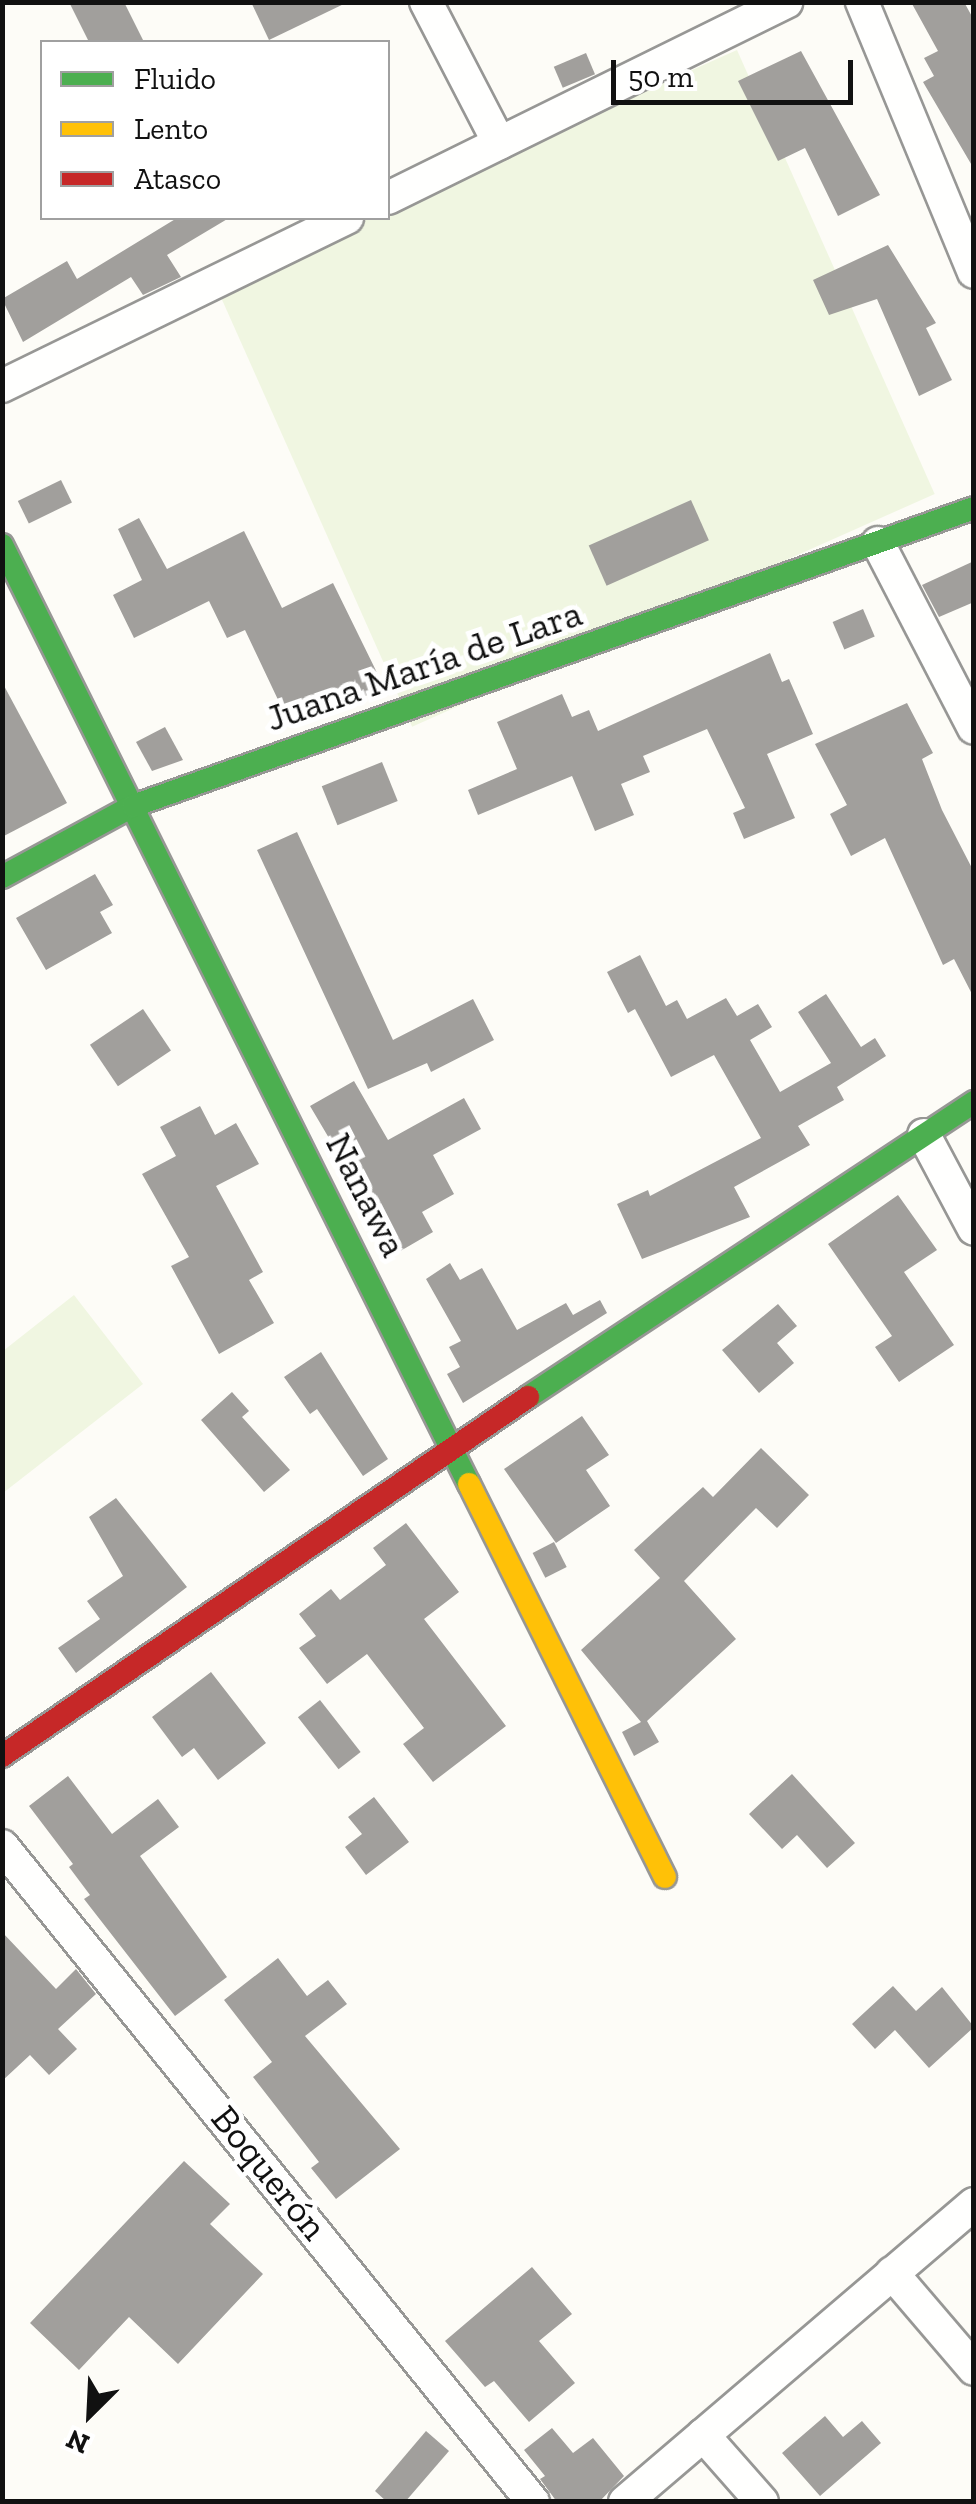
<!DOCTYPE html>
<html>
<head>
<meta charset="utf-8">
<style>
	body { margin:0 }
	#map { position:relative; width:976px; height:2504px; overflow:hidden; background:#fdfcf7; font-family:"Zilla Slab",serif }
	div>[style] { position:absolute }
	[style*='--x'] { left:calc(var(--x)*1px); top:calc(var(--y)*1px); width:calc(var(--w)*1px); rotate:calc(var(--a)*1deg) }
	.pitch>* { inset:0; background:#f0f6e1; transform-origin:0 0 }
	.building>* { inset:0; background:#a19f9c; transform-origin:0 0 }
	.roads { filter:drop-shadow(2px 0 #979795) drop-shadow(-2px 0 #979795) drop-shadow(0 2px #979795) drop-shadow(0 -2px #979795) }
	.street>* { height:32px; margin:-16px; padding:0 16px; transform-origin:16px; border-radius:16px; background:#fffffe }
	.fast>* { height:22px; margin:-11px; padding:0 11px; transform-origin:11px; border-radius:11px; background:#4caf50 }
	.slow>* { height:22px; margin:-11px; padding:0 11px; transform-origin:11px; border-radius:11px; background:#ffc107 }
	.jam>* { height:22px; margin:-11px; padding:0 11px; transform-origin:11px; border-radius:11px; background:#c62828 }
	span { translate:-50% -50%; white-space:nowrap; text-align:center; line-height:1.15; -webkit-text-stroke:10px #fff; paint-order:stroke }
	.street-label { font-size:38px; color:#111 }
	.frame { position:absolute; inset:0; border:5px solid #111; pointer-events:none }
	.legend { position:absolute; left:40px; top:40px; width:350px; height:180px; box-sizing:border-box; background:#fff; border:2px solid #a0a0a0; margin:0; padding:12px 18px; list-style:none; font-size:30px; color:#111 }
	.legend li { display:flex; align-items:center; gap:20px; height:50px }
	.legend b { width:50px; border:2px solid #a0a0a0 }
	.north { position:absolute; left:40px; top:2364px; width:100px; height:100px; -webkit-text-stroke:8px #fff; paint-order:stroke; rotate:204deg; font-size:28px; font-weight:700; line-height:40px; text-align:center; color:#111 }
	.north::after { content:''; display:block; margin:auto; width:35px; height:45px; background:#111; clip-path:polygon(50% 0,100% 100%,50% 72%,0 100%) }
	.scale { position:absolute; left:611px; top:60px; width:242px; height:45px; box-sizing:border-box; border:5px solid #111; border-top:0; padding-left:12px; font-size:30px; line-height:35px; white-space:nowrap; color:#111; -webkit-text-stroke:8px #fff; paint-order:stroke }
</style>
</head>
<body>
<div id="map">
	<div class="pitch">
		<i style="left:737px;top:50px;width:486px;height:572px;rotate:66deg"></i>
		<i style="clip-path:polygon(74px 1295px,143px 1384px,3px 1493px,3px 1351px)"></i>
	</div>
	<div class="building">
		<i style="clip-path:polygon(69px 2px,124px 2px,144px 42px,89px 42px)"></i>
		<i style="clip-path:polygon(251px 2px,348px 2px,269px 40px)"></i>
		<i style="clip-path:polygon(911px 2px,964px 2px,974px 20px,974px 169px,923px 82px,934px 76px,924px 58px,938px 51px)"></i>
		<i style="clip-path:polygon(801px 51px,880px 195px,838px 216px,805px 148px,778px 161px,738px 81px)"></i>
		<i style="left:586px;top:53px;width:23px;height:35px;rotate:67deg"></i>
		<i style="clip-path:polygon(177px 218px,229px 218px,167px 255px,181px 277px,143px 295px,131px 277px,23px 342px,2px 299px,67px 261px,77px 279px)"></i>
		<i style="clip-path:polygon(888px 245px,936px 323px,926px 328px,952px 380px,919px 396px,877px 299px,829px 315px,813px 280px)"></i>
		<i style="left:61px;top:480px;width:25px;height:48px;rotate:64deg"></i>
		<i style="left:691px;top:500px;width:44px;height:112px;rotate:66deg"></i>
		<i style="clip-path:polygon(139px 518px,167px 569px,244px 531px,282px 608px,333px 583px,385px 689px,289px 723px,245px 630px,227px 638px,209px 601px,134px 638px,113px 595px,142px 580px,118px 529px)"></i>
		<i style="clip-path:polygon(974px 561px,974px 602px,939px 617px,922px 585px)"></i>
		<i style="left:863px;top:609px;width:30px;height:33px;rotate:67deg"></i>
		<i style="clip-path:polygon(770px 653px,782px 682px,789px 679px,813px 734px,767px 754px,795px 818px,744px 839px,733px 813px,745px 808px,707px 729px,643px 756px,650px 772px,621px 784px,634px 815px,595px 831px,572px 776px,478px 815px,468px 790px,517px 769px,497px 722px,562px 694px,572px 717px,589px 710px,598px 731px)"></i>
		<i style="clip-path:polygon(2px 682px,67px 803px,2px 837px)"></i>
		<i style="clip-path:polygon(907px 703px,933px 753px,922px 759px,942px 810px,974px 872px,974px 998px,954px 959px,943px 965px,885px 838px,851px 856px,830px 814px,847px 805px,815px 744px)"></i>
		<i style="clip-path:polygon(165px 727px,183px 760px,152px 771px,136px 742px)"></i>
		<i style="left:382px;top:762px;width:42px;height:65px;rotate:68deg"></i>
		<i style="clip-path:polygon(297px 832px,393px 1040px,473px 999px,494px 1040px,431px 1072px,427px 1063px,368px 1089px,257px 850px)"></i>
		<i style="clip-path:polygon(95px 874px,113px 905px,100px 912px,112px 933px,46px 970px,16px 918px)"></i>
		<i style="clip-path:polygon(640px 955px,666px 1006px,677px 1000px,687px 1019px,726px 998px,737px 1016px,758px 1004px,772px 1027px,750px 1040px,780px 1092px,831px 1063px,798px 1012px,826px 994px,861px 1047px,875px 1038px,886px 1056px,837px 1087px,844px 1100px,798px 1126px,810px 1145px,734px 1187px,750px 1217px,642px 1259px,617px 1204px,648px 1190px,650px 1196px,761px 1138px,714px 1055px,671px 1077px,635px 1009px,628px 1013px,607px 972px)"></i>
		<i style="left:143px;top:1009px;width:50px;height:64px;rotate:56deg"></i>
		<i style="clip-path:polygon(354px 1081px,388px 1140px,464px 1098px,481px 1129px,433px 1155px,454px 1194px,422px 1212px,433px 1232px,397px 1253px,310px 1106px)"></i>
		<i style="clip-path:polygon(200px 1106px,215px 1135px,236px 1123px,259px 1164px,216px 1186px,263px 1272px,249px 1280px,274px 1323px,219px 1354px,171px 1266px,189px 1257px,142px 1174px,176px 1156px,160px 1127px)"></i>
		<i style="clip-path:polygon(898px 1195px,937px 1250px,904px 1272px,954px 1345px,899px 1382px,875px 1347px,892px 1336px,828px 1244px)"></i>
		<i style="clip-path:polygon(450px 1263px,460px 1280px,482px 1268px,517px 1330px,566px 1303px,573px 1315px,600px 1300px,607px 1313px,463px 1403px,447px 1374px,460px 1367px,449px 1347px,461px 1341px,426px 1279px)"></i>
		<i style="clip-path:polygon(778px 1304px,797px 1326px,777px 1343px,794px 1363px,759px 1393px,722px 1350px)"></i>
		<i style="clip-path:polygon(321px 1352px,388px 1459px,363px 1476px,317px 1409px,310px 1414px,284px 1377px)"></i>
		<i style="clip-path:polygon(232px 1392px,249px 1411px,242px 1417px,290px 1470px,264px 1492px,201px 1420px)"></i>
		<i style="clip-path:polygon(582px 1416px,609px 1455px,586px 1470px,610px 1506px,556px 1543px,504px 1469px)"></i>
		<i style="clip-path:polygon(761px 1448px,809px 1495px,777px 1528px,756px 1508px,684px 1581px,736px 1639px,647px 1721px,659px 1742px,634px 1756px,622px 1732px,641px 1722px,581px 1650px,660px 1578px,634px 1550px,703px 1487px,713px 1497px)"></i>
		<i style="clip-path:polygon(116px 1498px,187px 1587px,76px 1673px,58px 1648px,100px 1619px,87px 1601px,123px 1576px,89px 1517px)"></i>
		<i style="clip-path:polygon(406px 1523px,459px 1592px,424px 1619px,506px 1726px,433px 1782px,403px 1744px,424px 1728px,367px 1654px,327px 1684px,299px 1648px,316px 1636px,299px 1614px,331px 1589px,340px 1600px,386px 1565px,373px 1548px)"></i>
		<i style="left:554px;top:1542px;width:28px;height:24px;rotate:63deg"></i>
		<i style="clip-path:polygon(211px 1672px,266px 1743px,218px 1780px,194px 1748px,182px 1757px,152px 1717px)"></i>
		<i style="left:320px;top:1700px;width:66px;height:28px;rotate:52deg"></i>
		<i style="clip-path:polygon(792px 1774px,855px 1843px,827px 1868px,797px 1835px,782px 1849px,749px 1814px)"></i>
		<i style="clip-path:polygon(68px 1776px,112px 1834px,158px 1799px,179px 1827px,140px 1856px,227px 1977px,175px 2016px,84px 1899px,90px 1895px,69px 1867px,73px 1864px,29px 1806px)"></i>
		<i style="clip-path:polygon(374px 1797px,409px 1842px,366px 1875px,345px 1847px,362px 1834px,348px 1817px)"></i>
		<i style="clip-path:polygon(2px 1932px,56px 1989px,76px 1969px,96px 1994px,58px 2029px,77px 2049px,49px 2075px,30px 2055px,2px 2081px)"></i>
		<i style="clip-path:polygon(278px 1958px,307px 1996px,328px 1980px,347px 2004px,305px 2036px,400px 2149px,336px 2199px,311px 2168px,319px 2162px,253px 2077px,272px 2062px,224px 2000px)"></i>
		<i style="clip-path:polygon(893px 1986px,916px 2011px,942px 1987px,974px 2027px,929px 2068px,895px 2030px,875px 2049px,852px 2024px)"></i>
		<i style="clip-path:polygon(184px 2161px,230px 2204px,210px 2224px,263px 2274px,178px 2364px,129px 2317px,79px 2370px,30px 2323px)"></i>
		<i style="clip-path:polygon(532px 2267px,572px 2314px,539px 2341px,575px 2383px,529px 2422px,494px 2381px,485px 2387px,445px 2341px)"></i>
		<i style="clip-path:polygon(825px 2416px,843px 2437px,862px 2421px,881px 2443px,820px 2496px,782px 2453px)"></i>
		<i style="clip-path:polygon(552px 2428px,573px 2453px,593px 2438px,624px 2476px,599px 2502px,557px 2502px,540px 2479px,545px 2476px,524px 2450px)"></i>
		<i style="clip-path:polygon(426px 2431px,449px 2451px,405px 2502px,387px 2502px,375px 2491px)"></i>
	</div>
	<div class="roads">
		<div class="street">
			<i style="--x:426;--y:2;--w:159;--a:62.6"></i>
			<i style="--x:862;--y:2;--w:292;--a:67.5"></i>
			<i style="--x:388;--y:198;--w:444;--a:-26.2"></i>
			<i style="--x:2;--y:386;--w:384;--a:-26"></i>
			<i style="--x:878;--y:543;--w:208;--a:62.6"></i>
			<i style="--x:924;--y:1135;--w:106;--a:62"></i>
			<i style="--x:2;--y:1846;--w:844;--a:51.01"></i>
			<i style="--x:892;--y:2273;--w:126;--a:49.5"></i>
			<i style="--x:703;--y:2435;--w:89;--a:48.6"></i>
			<i style="--x:625;--y:2502;--w:459;--a:-40.5"></i>
		</div>
		<div class="fast">
			<i style="--x:2;--y:545;--w:1049;--a:63.56"></i>
			<i style="--x:2;--y:877;--w:149;--a:-28.5"></i>
			<i style="--x:133;--y:806;--w:892;--a:-19.51"></i>
			<i style="--x:528;--y:1397;--w:535;--a:-33.48"></i>
		</div>
		<div class="slow">
			<i style="--x:469;--y:1484;--w:439;--a:63.5"></i>
		</div>
		<div class="jam">
			<i style="--x:2;--y:1756;--w:637;--a:-34.31"></i>
		</div>
	</div>
	<div class="street-label">
		<span style="left:424px;top:666px;rotate:-19deg">Juana María de Lara</span>
		<span style="left:366px;top:1195px;rotate:63deg">Nanawa</span>
		<span style="left:269px;top:2173px;rotate:51deg">Boquerón</span>
	</div>
	<div class="frame"></div>
	<ul class="legend">
	<li><b style="height:12px;background:#4caf50"></b>Fluido</li>
	<li><b style="height:12px;background:#ffc107"></b>Lento</li>
	<li><b style="height:12px;background:#c62828"></b>Atasco</li>
	</ul>
	<div class="north">N</div>
	<div class="scale">50 m</div>
</div>
</body>
</html>
